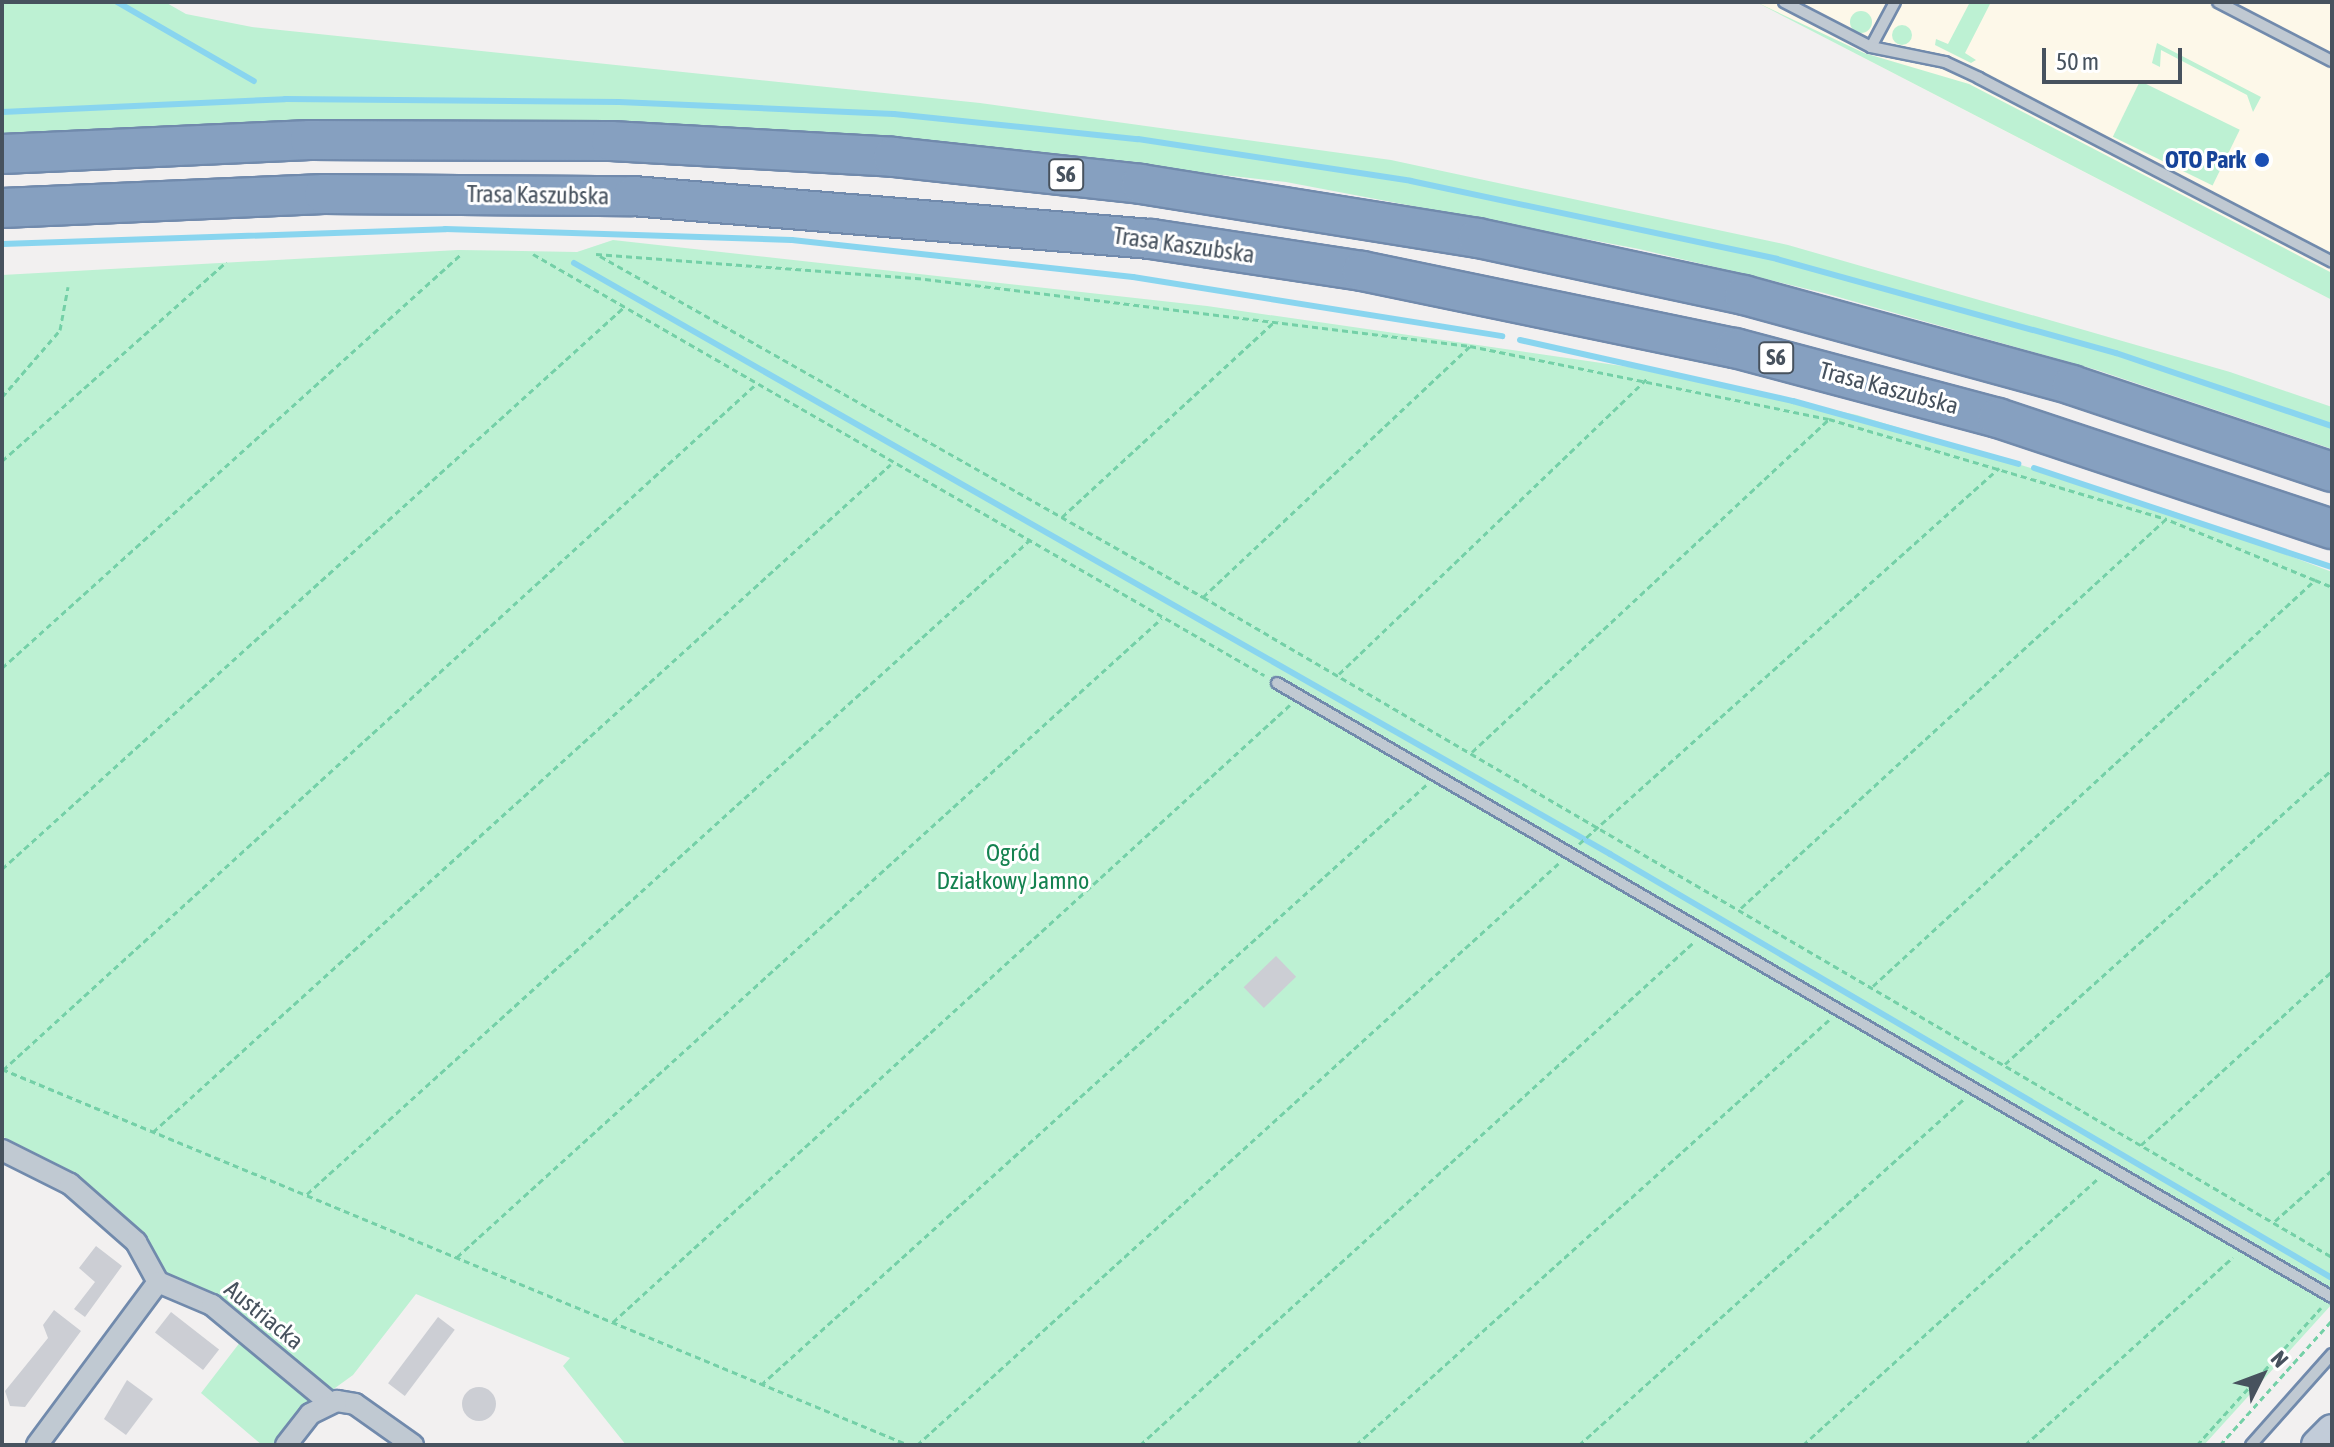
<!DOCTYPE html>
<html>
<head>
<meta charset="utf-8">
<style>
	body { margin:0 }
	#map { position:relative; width:2334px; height:1447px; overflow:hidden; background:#f2f0f0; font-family:"Asap Condensed",sans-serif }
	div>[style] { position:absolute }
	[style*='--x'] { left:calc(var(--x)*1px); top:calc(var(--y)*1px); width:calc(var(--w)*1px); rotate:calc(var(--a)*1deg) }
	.commercial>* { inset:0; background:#fdf8e9 }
	.green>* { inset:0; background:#bdf1d3; transform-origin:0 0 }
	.round { border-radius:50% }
	.stream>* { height:6px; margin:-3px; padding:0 3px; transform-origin:3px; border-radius:3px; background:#89d5ef }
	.building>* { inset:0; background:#ccced4; transform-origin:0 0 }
	.path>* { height:3px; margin-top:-1.5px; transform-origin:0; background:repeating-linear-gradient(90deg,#74d0a7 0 6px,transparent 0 10px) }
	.roads { filter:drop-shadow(2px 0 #718aac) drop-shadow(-2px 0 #718aac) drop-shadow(0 2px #718aac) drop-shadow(0 -2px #718aac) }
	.service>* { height:10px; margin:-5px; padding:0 5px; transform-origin:5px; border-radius:5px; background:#c0c9d2 }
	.minor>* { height:20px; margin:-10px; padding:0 10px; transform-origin:10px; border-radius:10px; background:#c0c9d2 }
	.secondary>* { height:30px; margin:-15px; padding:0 15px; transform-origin:15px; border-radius:15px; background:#c2ccd9 }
	.motorway>* { height:38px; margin:-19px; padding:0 19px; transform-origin:19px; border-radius:19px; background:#86a0c0 }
	.dots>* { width:22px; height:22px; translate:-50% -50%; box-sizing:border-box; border:4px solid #fff; border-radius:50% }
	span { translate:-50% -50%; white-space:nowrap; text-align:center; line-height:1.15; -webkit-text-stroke:6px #fff; paint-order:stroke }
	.shield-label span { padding:2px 6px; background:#fff; border:2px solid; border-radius:6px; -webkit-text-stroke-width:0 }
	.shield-label { font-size:22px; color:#47525e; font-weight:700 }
	.transit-label { font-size:24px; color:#164399; font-weight:700 }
	.right { translate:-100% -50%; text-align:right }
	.street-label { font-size:24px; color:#47525e }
	.park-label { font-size:24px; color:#148250 }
	.frame { position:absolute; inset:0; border:4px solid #47525e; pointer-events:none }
	.north { position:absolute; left:2222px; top:1335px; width:80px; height:80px; -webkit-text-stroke:6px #fff; paint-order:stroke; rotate:48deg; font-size:22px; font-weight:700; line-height:32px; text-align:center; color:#47525e }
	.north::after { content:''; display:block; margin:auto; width:28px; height:36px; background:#47525e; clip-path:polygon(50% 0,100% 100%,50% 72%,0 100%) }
	.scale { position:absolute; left:2042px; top:48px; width:140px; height:36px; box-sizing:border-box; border:4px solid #47525e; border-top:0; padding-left:10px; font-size:24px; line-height:28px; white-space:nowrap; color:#47525e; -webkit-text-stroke:6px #fff; paint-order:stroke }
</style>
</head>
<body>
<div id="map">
	<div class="commercial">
		<i style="clip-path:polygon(1756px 2px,2332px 2px,2332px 300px,2123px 192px)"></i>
	</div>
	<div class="green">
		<i style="clip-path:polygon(2px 2px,165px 2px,186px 14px,252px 27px,980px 103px,1391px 160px,1788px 245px,2230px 372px,2332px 407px,2332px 449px,2097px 370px,1824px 293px,1639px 249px,1286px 182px,900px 139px,611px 122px,328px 120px,2px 137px)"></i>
		<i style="clip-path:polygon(1756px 2px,1864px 53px,1969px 84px,2332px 273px,2332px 300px)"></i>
		<i style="clip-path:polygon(1970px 2px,1991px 2px,1965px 53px,1976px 60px,1971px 63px,1935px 45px,1936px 39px,1948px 44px)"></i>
		<i class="round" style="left:1850px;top:11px;width:22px;height:22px"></i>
		<i class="round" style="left:1892px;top:25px;width:20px;height:20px"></i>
		<i style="clip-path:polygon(2157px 43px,2261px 97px,2253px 112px,2247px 95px,2161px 50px,2160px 67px,2152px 63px)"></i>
		<i style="left:2140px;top:81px;width:111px;height:62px;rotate:26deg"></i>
		<i style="clip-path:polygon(613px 240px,1207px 306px,1636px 368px,1857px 415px,2172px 511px,2332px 572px,2332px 1304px,2204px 1445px,626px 1445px,563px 1366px,570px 1358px,416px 1294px,353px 1375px,306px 1409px,276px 1445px,262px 1445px,201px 1393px,241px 1341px,217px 1298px,167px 1273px,73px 1179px,2px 1136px,2px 275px,458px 250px,577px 252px)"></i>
	</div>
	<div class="stream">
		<i style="--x:117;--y:2;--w:158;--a:30"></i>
		<i style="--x:2;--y:112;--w:283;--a:-2.6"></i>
		<i style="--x:285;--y:99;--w:334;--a:0.5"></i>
		<i style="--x:619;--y:102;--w:275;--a:2.5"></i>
		<i style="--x:894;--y:114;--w:245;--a:5.9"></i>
		<i style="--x:1138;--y:139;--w:276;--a:8.7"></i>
		<i style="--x:1411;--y:181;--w:374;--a:12"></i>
		<i style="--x:1777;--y:259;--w:352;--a:15.5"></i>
		<i style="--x:2116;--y:353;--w:228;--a:18.7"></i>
		<i style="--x:2;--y:244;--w:443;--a:-1.9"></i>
		<i style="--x:445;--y:229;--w:347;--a:1.8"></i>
		<i style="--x:792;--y:240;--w:343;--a:6.2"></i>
		<i style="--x:1133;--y:277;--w:374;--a:9.1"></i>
		<i style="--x:574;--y:263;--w:1193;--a:29.7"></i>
		<i style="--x:1610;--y:854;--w:835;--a:30.43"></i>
		<i style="--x:1520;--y:340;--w:280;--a:12.6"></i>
		<i style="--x:1793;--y:401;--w:234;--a:15.6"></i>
		<i style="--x:2034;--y:468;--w:314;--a:18.4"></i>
	</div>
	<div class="building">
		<i style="left:1276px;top:956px;width:29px;height:45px;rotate:46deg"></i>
		<i style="clip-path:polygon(96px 1246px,122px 1266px,85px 1317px,74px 1309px,95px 1282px,79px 1268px)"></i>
		<i style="clip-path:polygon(54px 1310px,81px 1331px,25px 1407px,10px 1406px,5px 1391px,48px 1338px,43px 1325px)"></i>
		<i style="left:171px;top:1312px;width:61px;height:26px;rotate:38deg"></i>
		<i style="left:438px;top:1317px;width:21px;height:83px;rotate:37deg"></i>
		<i style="clip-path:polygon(127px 1380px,153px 1399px,126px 1435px,104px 1419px)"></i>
		<i class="round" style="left:462px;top:1387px;width:34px;height:34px"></i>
	</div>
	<div class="path">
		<i style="--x:533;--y:254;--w:844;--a:29.94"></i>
		<i style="--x:596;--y:254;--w:330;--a:4.3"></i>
		<i style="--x:925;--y:279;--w:549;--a:7.01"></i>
		<i style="--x:1470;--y:346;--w:366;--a:11.5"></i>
		<i style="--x:1829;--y:419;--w:352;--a:16.5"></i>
		<i style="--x:2166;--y:519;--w:578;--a:137.53"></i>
		<i style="--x:600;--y:256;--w:693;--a:29.49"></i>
		<i style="--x:1203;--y:597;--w:1308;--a:30.31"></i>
		<i style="--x:2;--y:397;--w:89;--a:-49.1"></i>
		<i style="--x:60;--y:330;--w:44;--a:-79.5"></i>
		<i style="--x:2;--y:461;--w:300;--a:-41.6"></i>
		<i style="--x:1062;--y:517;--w:287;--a:-42.6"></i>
		<i style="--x:2315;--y:580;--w:18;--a:22"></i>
		<i style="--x:1203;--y:597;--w:366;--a:-43.2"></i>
		<i style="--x:2;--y:668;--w:617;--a:-42.04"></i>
		<i style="--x:1339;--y:674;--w:428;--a:-43.8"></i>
		<i style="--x:1472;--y:752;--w:488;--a:-43"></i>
		<i style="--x:1579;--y:844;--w:564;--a:-41.84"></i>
		<i style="--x:2;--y:869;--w:837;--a:-42.09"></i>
		<i style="--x:1873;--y:986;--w:600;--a:-42.57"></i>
		<i style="--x:2315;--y:580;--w:161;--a:-157.7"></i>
		<i style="--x:2005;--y:1064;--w:440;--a:-42"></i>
		<i style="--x:2;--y:1069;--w:982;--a:22.52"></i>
		<i style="--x:3;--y:1070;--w:1017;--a:-42.33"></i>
		<i style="--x:153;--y:1132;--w:995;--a:-42.15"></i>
		<i style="--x:2141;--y:1145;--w:258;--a:-42.3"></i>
		<i style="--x:307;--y:1194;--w:976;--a:-42.14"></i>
		<i style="--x:2275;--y:1221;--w:76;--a:-41.8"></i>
		<i style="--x:457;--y:1257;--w:951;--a:-42.19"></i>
		<i style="--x:613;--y:1322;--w:916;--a:-42.35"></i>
		<i style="--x:761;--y:1385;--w:896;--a:-42.06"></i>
		<i style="--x:917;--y:1445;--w:867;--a:-42.19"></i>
		<i style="--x:1140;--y:1445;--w:748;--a:-42.24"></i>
		<i style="--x:1356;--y:1445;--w:636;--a:-41.94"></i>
		<i style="--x:1579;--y:1445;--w:518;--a:-41.95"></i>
		<i style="--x:1803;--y:1445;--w:400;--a:-42.1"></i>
		<i style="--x:2025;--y:1445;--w:280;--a:-42.1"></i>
		<i style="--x:2197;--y:1445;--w:185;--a:-47.9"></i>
		<i style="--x:2220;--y:1445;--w:168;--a:-48.1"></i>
	</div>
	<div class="roads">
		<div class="service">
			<i style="--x:1784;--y:2;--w:98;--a:27.3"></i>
			<i style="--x:1895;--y:2;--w:51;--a:118.1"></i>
			<i style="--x:1871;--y:47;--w:76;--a:11.5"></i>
			<i style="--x:1945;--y:62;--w:38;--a:25"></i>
			<i style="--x:1979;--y:78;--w:398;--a:27.5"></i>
			<i style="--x:2218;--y:2;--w:128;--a:27.4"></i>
			<i style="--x:1277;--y:683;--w:1221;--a:30.2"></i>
			<i style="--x:2251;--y:1445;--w:122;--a:-48.3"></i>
		</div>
		<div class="minor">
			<i style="--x:2;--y:1150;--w:76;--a:26.6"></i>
			<i style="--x:70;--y:1184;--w:88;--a:41.3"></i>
			<i style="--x:136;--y:1242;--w:46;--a:61.2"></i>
			<i style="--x:158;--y:1282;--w:59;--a:23.1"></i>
			<i style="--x:212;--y:1305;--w:153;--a:39.7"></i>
			<i style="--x:37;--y:1445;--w:203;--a:-53.4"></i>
			<i style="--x:286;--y:1445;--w:39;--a:-52"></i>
			<i style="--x:310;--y:1414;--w:30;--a:-26"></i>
			<i style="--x:337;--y:1401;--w:18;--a:9"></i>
			<i style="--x:355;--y:1404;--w:71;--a:35.3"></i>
		</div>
		<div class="secondary">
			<i style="--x:2317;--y:1445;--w:21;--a:-45"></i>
		</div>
		<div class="motorway">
			<i style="--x:2;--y:154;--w:308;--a:-2.6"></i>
			<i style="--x:310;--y:140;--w:301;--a:0.2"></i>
			<i style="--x:611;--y:141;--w:282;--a:3.2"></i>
			<i style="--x:893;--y:157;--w:249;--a:6.2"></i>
			<i style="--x:1141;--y:184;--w:341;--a:9.1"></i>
			<i style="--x:1478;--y:238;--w:272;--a:12.1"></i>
			<i style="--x:1744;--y:295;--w:340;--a:15.3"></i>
			<i style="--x:2072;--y:385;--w:274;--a:18.5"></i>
			<i style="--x:2;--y:208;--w:322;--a:-2.5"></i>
			<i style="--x:324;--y:194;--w:309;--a:0.4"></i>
			<i style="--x:633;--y:196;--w:520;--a:4.75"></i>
			<i style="--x:1151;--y:239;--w:213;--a:8.6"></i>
			<i style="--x:1362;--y:271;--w:381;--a:11.7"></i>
			<i style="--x:1735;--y:348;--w:272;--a:14.9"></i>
			<i style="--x:1998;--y:418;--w:352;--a:18.4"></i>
		</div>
	</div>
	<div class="dots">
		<i style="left:2262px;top:160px;background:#1a4fb4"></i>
	</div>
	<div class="shield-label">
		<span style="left:1066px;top:175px">S6</span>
		<span style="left:1776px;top:358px">S6</span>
	</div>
	<div class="transit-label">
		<span class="right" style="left:2246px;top:160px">OTO Park</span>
	</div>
	<div class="street-label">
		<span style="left:538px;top:195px;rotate:1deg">Trasa Kaszubska</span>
		<span style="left:1184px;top:245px;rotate:8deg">Trasa Kaszubska</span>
		<span style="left:1889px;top:388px;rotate:15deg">Trasa Kaszubska</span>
		<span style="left:264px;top:1315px;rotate:39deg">Austriacka</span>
	</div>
	<div class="park-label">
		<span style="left:1013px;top:867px">Ogród<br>Działkowy Jamno</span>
	</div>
	<div class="frame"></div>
	<div class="north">N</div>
	<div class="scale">50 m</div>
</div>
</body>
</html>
